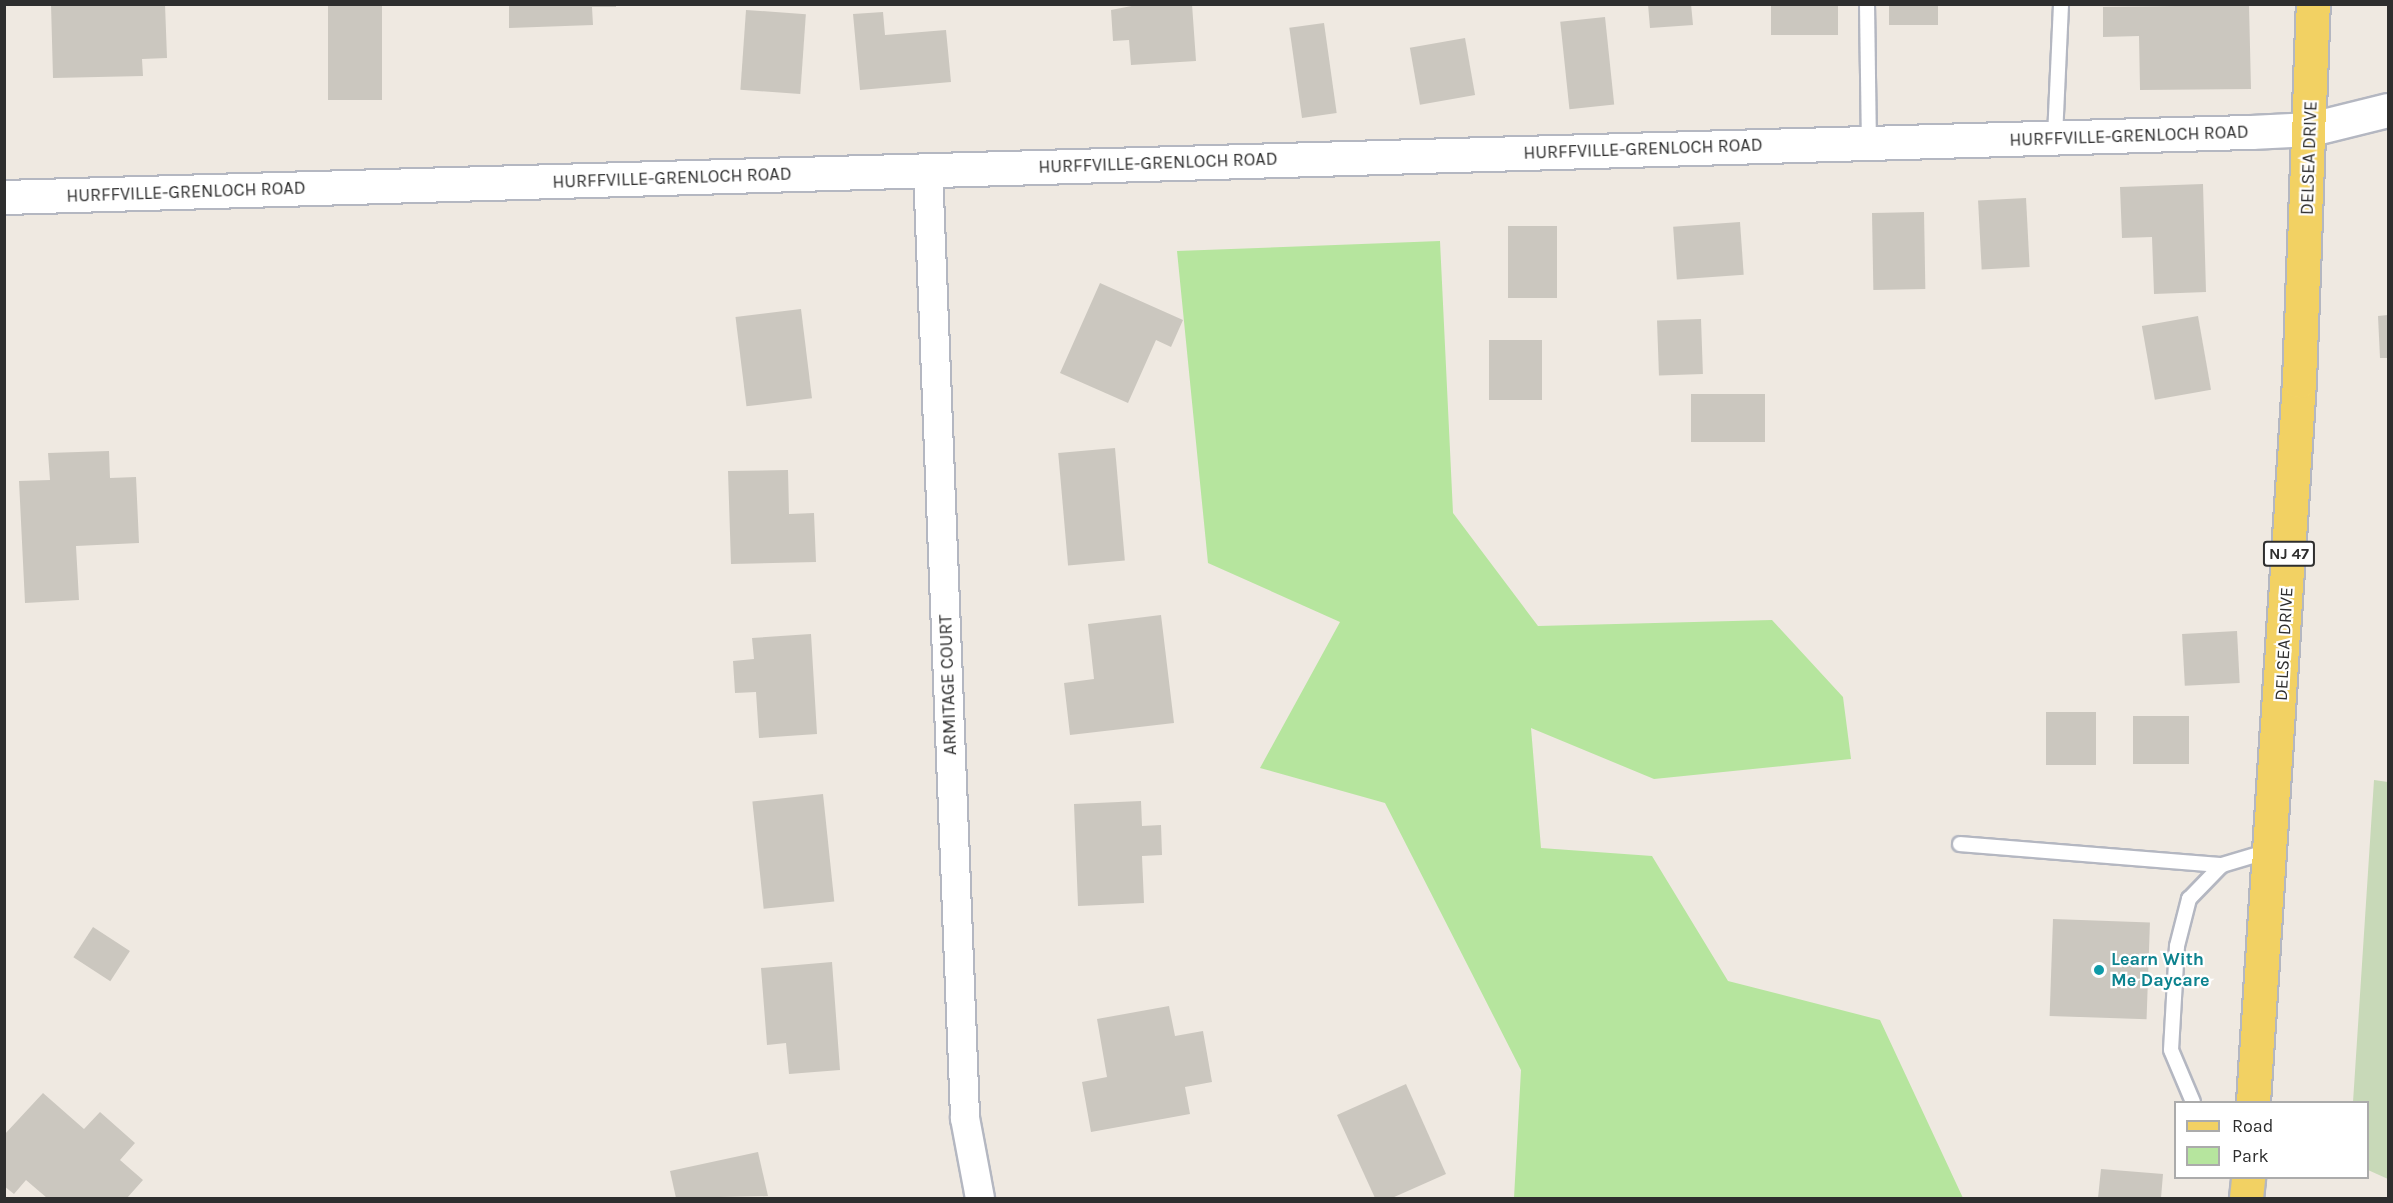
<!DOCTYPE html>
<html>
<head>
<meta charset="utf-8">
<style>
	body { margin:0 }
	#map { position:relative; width:2393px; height:1203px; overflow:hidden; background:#efe9e1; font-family:Karla,sans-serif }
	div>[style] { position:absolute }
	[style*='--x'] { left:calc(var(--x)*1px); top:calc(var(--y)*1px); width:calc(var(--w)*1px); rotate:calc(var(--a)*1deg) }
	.green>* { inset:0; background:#b6e59e }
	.cemetery>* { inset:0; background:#c8d9b8 }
	.building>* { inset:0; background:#cbc7bf; transform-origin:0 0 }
	.roads { filter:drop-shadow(2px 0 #b4b7c1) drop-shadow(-2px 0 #b4b7c1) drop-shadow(0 2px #b4b7c1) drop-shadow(0 -2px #b4b7c1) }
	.service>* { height:14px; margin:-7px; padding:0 7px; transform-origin:7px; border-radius:7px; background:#fff }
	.minor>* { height:28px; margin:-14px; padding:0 14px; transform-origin:14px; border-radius:14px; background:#fff }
	.secondary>* { height:33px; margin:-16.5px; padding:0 16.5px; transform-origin:16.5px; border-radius:16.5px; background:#fff }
	.primary>* { height:33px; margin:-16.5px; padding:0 16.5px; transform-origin:16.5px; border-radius:16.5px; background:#f2d163 }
	.dots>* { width:16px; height:16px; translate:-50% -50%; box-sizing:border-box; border:3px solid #fff; border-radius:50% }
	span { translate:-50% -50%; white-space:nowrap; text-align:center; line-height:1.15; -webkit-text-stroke:4.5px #fff; paint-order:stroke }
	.shield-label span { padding:2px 4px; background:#fff; border:2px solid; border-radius:4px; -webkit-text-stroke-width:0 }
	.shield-label { font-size:16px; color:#2e2e2e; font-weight:700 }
	.street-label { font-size:18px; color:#2e2e2e }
	.culture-label { font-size:18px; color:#0d838f; font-weight:700 }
	.left { translate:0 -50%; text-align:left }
	.frame { position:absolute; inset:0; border:6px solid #2e2e2e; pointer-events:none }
	.legend { position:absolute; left:2174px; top:1101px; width:195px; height:78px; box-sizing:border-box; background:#fff; border:2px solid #ababab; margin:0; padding:8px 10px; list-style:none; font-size:18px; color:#2e2e2e }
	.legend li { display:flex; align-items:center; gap:12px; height:30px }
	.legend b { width:30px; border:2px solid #ababab }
</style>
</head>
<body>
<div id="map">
	<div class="green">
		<i style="clip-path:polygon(1440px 241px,1453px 513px,1538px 626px,1772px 620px,1843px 697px,1851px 759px,1654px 779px,1531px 728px,1541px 848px,1652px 856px,1728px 981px,1880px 1020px,1963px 1198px,1514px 1198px,1521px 1070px,1385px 803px,1260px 768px,1340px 622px,1208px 563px,1177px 251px)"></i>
	</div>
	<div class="cemetery">
		<i style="clip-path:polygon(2374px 780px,2388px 782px,2388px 1179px,2368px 1170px,2368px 1102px,2353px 1102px)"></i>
	</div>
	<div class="building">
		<i style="clip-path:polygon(51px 4px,165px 4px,167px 58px,142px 59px,143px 76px,53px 78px)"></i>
		<i style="left:328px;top:4px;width:54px;height:96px"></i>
		<i style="clip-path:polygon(509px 4px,616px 4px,616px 7px,592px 7px,593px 25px,509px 28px)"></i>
		<i style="clip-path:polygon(1142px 4px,1192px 4px,1196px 61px,1131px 65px,1129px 40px,1113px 41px,1111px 10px)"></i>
		<i style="clip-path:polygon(1648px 4px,1691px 4px,1693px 25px,1650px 28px)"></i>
		<i style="left:1771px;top:4px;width:67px;height:31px"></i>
		<i style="left:1889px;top:4px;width:49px;height:21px"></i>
		<i style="clip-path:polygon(2249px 5px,2251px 89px,2140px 90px,2139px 36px,2103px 37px,2103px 7px)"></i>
		<i style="left:746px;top:10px;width:60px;height:80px;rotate:4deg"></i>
		<i style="clip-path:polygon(883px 12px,885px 35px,946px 30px,951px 82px,860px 90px,853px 14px)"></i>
		<i style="left:1605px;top:17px;width:88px;height:45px;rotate:84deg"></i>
		<i style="left:1324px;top:23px;width:91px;height:35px;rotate:82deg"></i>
		<i style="left:1465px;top:38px;width:58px;height:56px;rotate:80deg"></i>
		<i style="clip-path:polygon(2203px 184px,2206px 292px,2154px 294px,2152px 237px,2122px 238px,2120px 187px)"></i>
		<i style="left:2026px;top:198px;width:69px;height:48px;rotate:87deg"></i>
		<i style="left:1924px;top:212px;width:77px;height:52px;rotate:89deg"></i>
		<i style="left:1740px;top:222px;width:53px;height:67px;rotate:86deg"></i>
		<i style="left:1508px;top:226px;width:49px;height:72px"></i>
		<i style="clip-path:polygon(1100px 283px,1183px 320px,1171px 347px,1156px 340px,1128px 403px,1060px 373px)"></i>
		<i style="left:801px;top:309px;width:90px;height:66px;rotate:83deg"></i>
		<i style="clip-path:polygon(2388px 315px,2388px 358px,2380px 358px,2378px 316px)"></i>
		<i style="left:2198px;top:316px;width:75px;height:57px;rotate:80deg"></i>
		<i style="left:1701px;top:319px;width:55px;height:44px;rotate:88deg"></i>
		<i style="left:1542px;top:340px;width:60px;height:53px;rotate:90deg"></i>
		<i style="left:1765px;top:394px;width:48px;height:74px;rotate:90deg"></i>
		<i style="left:1115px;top:448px;width:113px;height:57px;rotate:85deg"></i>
		<i style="clip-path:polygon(109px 451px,110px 478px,136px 477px,139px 543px,76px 546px,79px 600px,25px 603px,19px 481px,50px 480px,48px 453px)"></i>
		<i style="clip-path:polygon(788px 470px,789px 514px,814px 513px,816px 562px,731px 564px,728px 471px)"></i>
		<i style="clip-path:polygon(1161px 615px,1174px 723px,1070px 735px,1064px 683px,1094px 679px,1088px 624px)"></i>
		<i style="left:2237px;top:631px;width:52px;height:55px;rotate:87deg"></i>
		<i style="clip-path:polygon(811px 634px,817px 734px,759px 738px,756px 692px,735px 693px,733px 661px,754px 659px,752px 638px)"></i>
		<i style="left:2046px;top:712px;width:50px;height:53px"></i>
		<i style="left:2189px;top:716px;width:48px;height:56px;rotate:90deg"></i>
		<i style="left:823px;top:794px;width:108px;height:71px;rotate:84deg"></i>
		<i style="clip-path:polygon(1141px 801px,1142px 826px,1161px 825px,1162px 855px,1142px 856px,1144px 903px,1078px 906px,1074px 804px)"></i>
		<i style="left:2053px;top:919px;width:97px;height:97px;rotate:2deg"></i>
		<i style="left:93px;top:927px;width:44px;height:36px;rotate:33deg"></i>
		<i style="clip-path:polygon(832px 962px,840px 1070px,789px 1074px,786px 1043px,767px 1045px,761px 968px)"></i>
		<i style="clip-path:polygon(1169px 1006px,1175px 1036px,1203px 1031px,1212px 1082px,1185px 1087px,1190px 1114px,1091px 1132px,1082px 1082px,1107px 1077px,1097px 1019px)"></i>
		<i style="clip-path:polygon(1406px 1084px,1446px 1174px,1392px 1198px,1375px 1198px,1337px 1115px)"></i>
		<i style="clip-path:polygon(43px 1093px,84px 1129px,100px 1112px,135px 1143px,120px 1160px,143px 1180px,127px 1198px,47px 1198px,26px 1180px,14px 1194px,4px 1186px,4px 1135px)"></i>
		<i style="clip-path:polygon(758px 1152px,768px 1196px,676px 1198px,670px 1171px)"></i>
		<i style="clip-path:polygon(2101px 1169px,2163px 1174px,2161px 1198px,2098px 1198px)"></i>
	</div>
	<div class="roads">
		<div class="service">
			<i style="--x:1867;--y:4;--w:139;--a:89.2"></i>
			<i style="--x:2055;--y:137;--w:133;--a:-87.4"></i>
			<i style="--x:1960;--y:844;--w:263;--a:4.6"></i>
			<i style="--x:2193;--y:1102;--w:56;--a:-112.9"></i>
			<i style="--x:2171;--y:1050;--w:104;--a:-86.7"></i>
			<i style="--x:2177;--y:946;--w:49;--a:-75.7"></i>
			<i style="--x:2189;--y:899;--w:47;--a:-45.9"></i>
			<i style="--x:2222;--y:865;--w:49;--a:-16.6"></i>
		</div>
		<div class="minor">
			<i style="--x:928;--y:170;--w:949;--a:87.76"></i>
			<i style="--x:965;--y:1118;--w:81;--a:79.4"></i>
		</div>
		<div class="secondary">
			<i style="--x:4;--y:197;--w:2248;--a:-1.66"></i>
			<i style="--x:2251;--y:132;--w:60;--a:-2.9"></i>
			<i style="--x:2311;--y:129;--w:79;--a:-13.9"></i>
		</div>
		<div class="primary">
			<i style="--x:2253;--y:1102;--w:722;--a:-86.35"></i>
			<i style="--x:2299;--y:381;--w:377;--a:-87.9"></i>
			<i style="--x:2246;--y:1198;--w:20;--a:-84"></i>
		</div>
	</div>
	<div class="dots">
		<i style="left:2099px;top:970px;background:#0f9aa8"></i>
	</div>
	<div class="shield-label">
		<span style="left:2289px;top:554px">NJ 47</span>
	</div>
	<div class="street-label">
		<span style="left:2129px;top:136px;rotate:-2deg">HURFFVILLE-GRENLOCH ROAD</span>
		<span style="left:1643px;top:149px;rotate:-2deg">HURFFVILLE-GRENLOCH ROAD</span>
		<span style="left:2309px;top:158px;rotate:-88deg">DELSEA DRIVE</span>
		<span style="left:1158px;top:163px;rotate:-2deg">HURFFVILLE-GRENLOCH ROAD</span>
		<span style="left:672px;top:178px;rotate:-2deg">HURFFVILLE-GRENLOCH ROAD</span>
		<span style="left:186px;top:192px;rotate:-2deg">HURFFVILLE-GRENLOCH ROAD</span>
		<span style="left:2284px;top:644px;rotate:-87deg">DELSEA DRIVE</span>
		<span style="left:948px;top:685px;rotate:-92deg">ARMITAGE COURT</span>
	</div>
	<div class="culture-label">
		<span class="left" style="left:2111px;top:970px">Learn With<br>Me Daycare</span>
	</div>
	<div class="frame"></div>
	<ul class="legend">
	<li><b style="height:8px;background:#f2d163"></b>Road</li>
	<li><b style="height:16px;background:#b6e59e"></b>Park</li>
	</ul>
</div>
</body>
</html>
